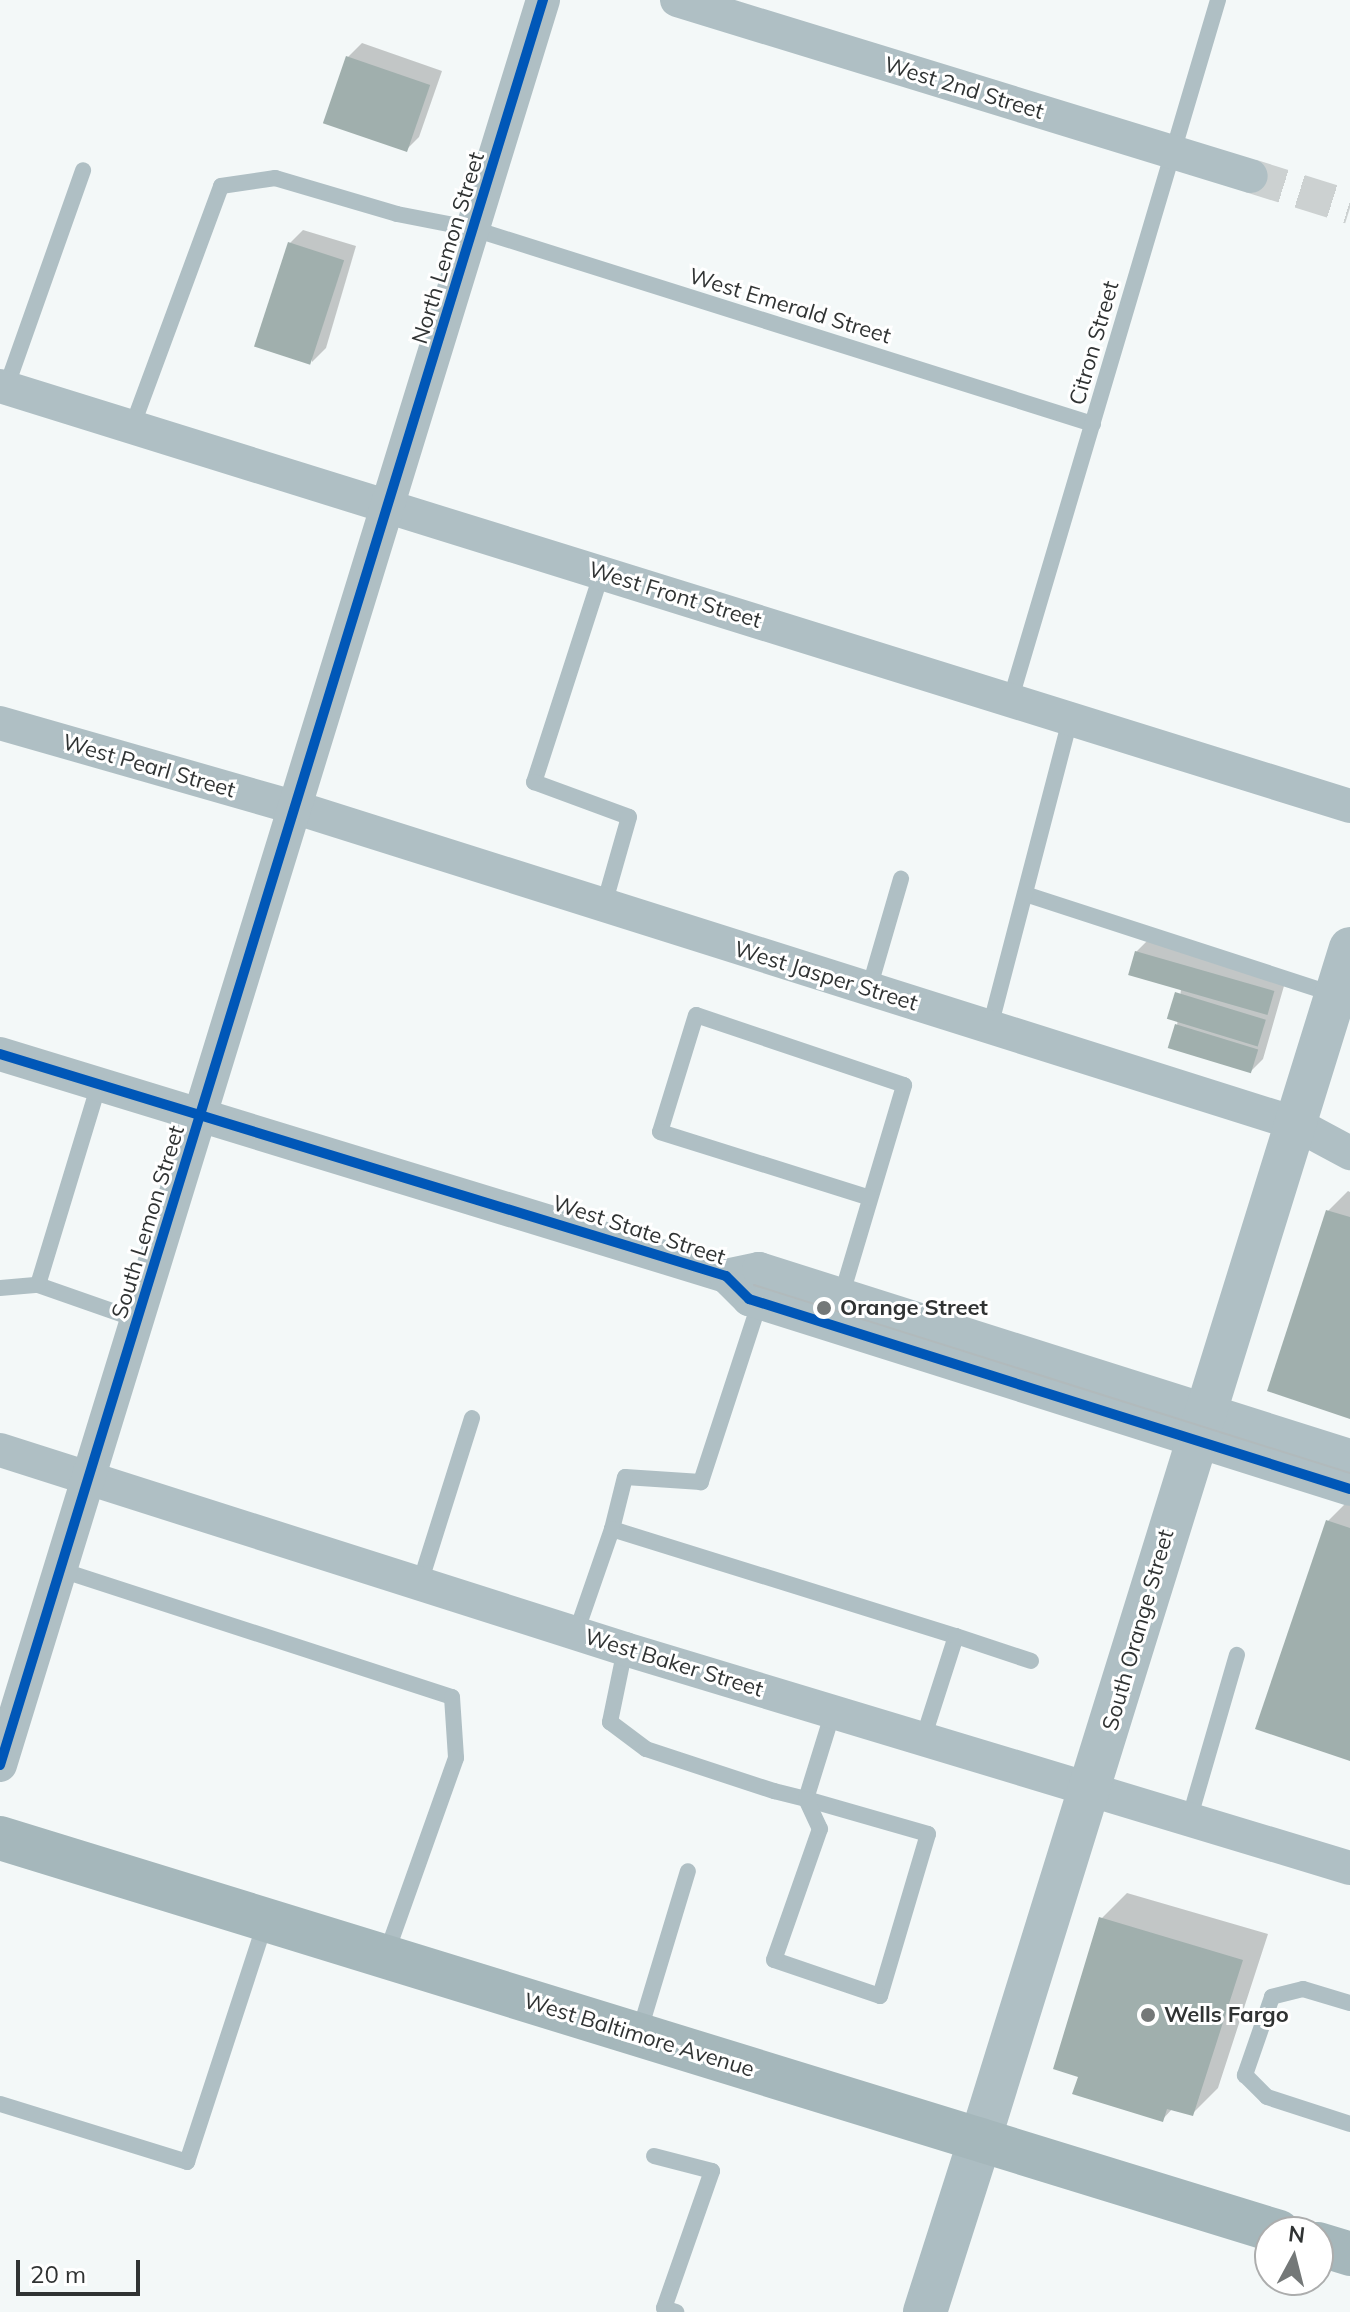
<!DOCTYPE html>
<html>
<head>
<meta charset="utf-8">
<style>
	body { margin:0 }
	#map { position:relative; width:1350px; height:2312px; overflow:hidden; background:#f3f8f8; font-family:Mulish,sans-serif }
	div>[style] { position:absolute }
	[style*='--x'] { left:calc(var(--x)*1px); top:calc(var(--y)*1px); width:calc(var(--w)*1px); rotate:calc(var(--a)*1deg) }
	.shadow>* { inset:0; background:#0003 }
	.building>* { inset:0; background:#a0afad; transform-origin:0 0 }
	.minor-tunnel>* { height:34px; margin-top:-17px; transform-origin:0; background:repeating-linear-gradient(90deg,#ccd1d1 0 34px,transparent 0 51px) }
	.service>* { height:16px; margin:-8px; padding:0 8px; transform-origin:8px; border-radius:8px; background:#afbfc4 }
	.minor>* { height:34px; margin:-17px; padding:0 17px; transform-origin:17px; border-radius:17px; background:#afbfc4 }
	.tertiary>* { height:42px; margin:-21px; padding:0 21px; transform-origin:21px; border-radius:21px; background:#afbfc4 }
	.secondary>* { height:44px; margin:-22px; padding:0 22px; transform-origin:22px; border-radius:22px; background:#acbdc2 }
	.primary>* { height:44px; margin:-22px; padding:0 22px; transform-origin:22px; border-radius:22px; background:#a5b7bb }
	.tram>* { height:2px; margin:-1px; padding:0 1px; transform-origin:1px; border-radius:1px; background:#b1babc }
	.cycleway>* { height:10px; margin:-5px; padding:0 5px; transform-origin:5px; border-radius:5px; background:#0057b8 }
	.dots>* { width:22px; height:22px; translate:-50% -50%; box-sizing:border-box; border:4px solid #fff; border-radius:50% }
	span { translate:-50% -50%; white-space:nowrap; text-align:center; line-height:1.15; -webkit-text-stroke:6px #fff; paint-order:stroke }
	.street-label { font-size:22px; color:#303333 }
	.poi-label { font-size:22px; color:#303333; font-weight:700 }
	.left { translate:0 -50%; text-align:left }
	.north { position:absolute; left:1254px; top:2216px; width:80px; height:80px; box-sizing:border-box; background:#fff; border:2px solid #acadad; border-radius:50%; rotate:7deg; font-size:22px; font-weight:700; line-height:32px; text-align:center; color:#303333 }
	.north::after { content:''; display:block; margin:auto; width:28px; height:36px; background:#747878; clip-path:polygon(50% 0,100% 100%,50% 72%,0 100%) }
	.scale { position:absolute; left:16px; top:2260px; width:124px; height:36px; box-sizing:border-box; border:4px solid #303333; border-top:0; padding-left:10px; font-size:24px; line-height:28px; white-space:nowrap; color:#303333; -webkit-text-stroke:6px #fff; paint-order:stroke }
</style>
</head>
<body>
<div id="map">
	<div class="shadow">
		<i style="clip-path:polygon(362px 43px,442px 71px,419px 137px,406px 150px,325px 122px,348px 57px)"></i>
		<i style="clip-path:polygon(303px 230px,356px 246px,326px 348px,312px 362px,289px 244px)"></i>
		<i style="clip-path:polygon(1150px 938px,1286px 979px,1263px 1059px,1250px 1072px,1177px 1026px,1181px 989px,1136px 952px)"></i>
		<i style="clip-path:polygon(1348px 1191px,1350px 1192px,1350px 1417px,1328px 1211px)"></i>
		<i style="clip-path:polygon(1350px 1499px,1350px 1759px,1328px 1521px)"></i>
		<i style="clip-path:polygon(1127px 1893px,1268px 1934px,1218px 2088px,1192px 2114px,1173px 2108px,1162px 2120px,1081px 2076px,1101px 1919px)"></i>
	</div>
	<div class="building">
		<i style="left:346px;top:56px;width:89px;height:71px;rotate:19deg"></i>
		<i style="left:288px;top:242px;width:59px;height:110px;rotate:18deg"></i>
		<i style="left:1135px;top:951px;width:145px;height:25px;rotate:16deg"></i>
		<i style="left:1175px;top:992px;width:95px;height:28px;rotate:17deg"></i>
		<i style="left:1175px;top:1024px;width:87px;height:25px;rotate:17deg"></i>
		<i style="clip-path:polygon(1326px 1210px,1350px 1217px,1350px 1419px,1267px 1391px)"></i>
		<i style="clip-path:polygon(1326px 1520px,1350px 1528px,1350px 1761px,1255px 1729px)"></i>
		<i style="clip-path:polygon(1099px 1917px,1243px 1960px,1193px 2116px,1167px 2109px,1163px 2122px,1072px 2094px,1078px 2077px,1053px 2069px)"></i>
	</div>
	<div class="minor-tunnel">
		<i style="--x:1251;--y:176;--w:104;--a:17.4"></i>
	</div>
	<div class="service">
		<i style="--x:6;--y:388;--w:231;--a:-70.5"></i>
		<i style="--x:132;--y:427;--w:257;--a:-69.7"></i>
		<i style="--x:221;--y:186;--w:55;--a:-8.4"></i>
		<i style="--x:275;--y:178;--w:127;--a:16.4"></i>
		<i style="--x:397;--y:214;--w:78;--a:11"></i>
		<i style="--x:474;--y:229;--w:649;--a:17.49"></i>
		<i style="--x:602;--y:572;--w:221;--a:107.9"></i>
		<i style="--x:534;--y:782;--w:101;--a:20.2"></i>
		<i style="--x:629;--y:817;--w:91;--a:105.9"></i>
		<i style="--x:1011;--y:698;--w:728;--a:-73.48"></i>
		<i style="--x:1025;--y:894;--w:326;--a:18"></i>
		<i style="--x:869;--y:989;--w:115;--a:-73.8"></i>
		<i style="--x:990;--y:1027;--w:320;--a:-75.4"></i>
		<i style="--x:99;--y:1084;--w:210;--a:106.9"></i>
		<i style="--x:38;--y:1285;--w:106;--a:19.3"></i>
		<i style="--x:0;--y:1288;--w:38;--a:-5"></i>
		<i style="--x:841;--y:1297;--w:221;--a:-73.4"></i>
		<i style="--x:904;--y:1085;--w:219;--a:-161.4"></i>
		<i style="--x:696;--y:1015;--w:122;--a:107.1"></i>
		<i style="--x:660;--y:1132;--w:220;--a:17.4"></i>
		<i style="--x:761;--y:1298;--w:194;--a:108.1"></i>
		<i style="--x:701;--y:1482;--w:76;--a:-176.2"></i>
		<i style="--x:625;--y:1477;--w:54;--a:104"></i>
		<i style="--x:612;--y:1529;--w:360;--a:17.3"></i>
		<i style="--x:956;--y:1636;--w:108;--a:107.8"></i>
		<i style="--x:61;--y:1570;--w:411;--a:18"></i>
		<i style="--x:452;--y:1697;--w:61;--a:86.2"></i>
		<i style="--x:456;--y:1758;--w:209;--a:109.6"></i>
		<i style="--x:420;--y:1583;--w:173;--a:-72.5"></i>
		<i style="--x:576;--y:1633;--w:110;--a:-70.9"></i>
		<i style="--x:956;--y:1636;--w:79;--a:18.4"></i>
		<i style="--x:625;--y:1649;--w:75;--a:101.6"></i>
		<i style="--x:610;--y:1722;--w:45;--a:36.9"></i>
		<i style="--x:646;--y:1749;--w:135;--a:18.2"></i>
		<i style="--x:774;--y:1791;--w:33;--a:14"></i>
		<i style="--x:806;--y:1799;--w:91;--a:-72.8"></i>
		<i style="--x:806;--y:1799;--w:127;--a:16"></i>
		<i style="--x:928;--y:1834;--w:169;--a:106.5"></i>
		<i style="--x:880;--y:1996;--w:112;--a:-161.2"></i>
		<i style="--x:774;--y:1960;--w:139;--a:-70.7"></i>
		<i style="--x:820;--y:1829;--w:33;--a:-115"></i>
		<i style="--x:1189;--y:1820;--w:172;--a:-73.8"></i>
		<i style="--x:1350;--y:2003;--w:49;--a:-163.4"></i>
		<i style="--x:1303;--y:1989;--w:32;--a:166"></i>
		<i style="--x:1272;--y:1997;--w:83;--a:109.1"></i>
		<i style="--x:1245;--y:2075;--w:31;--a:45"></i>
		<i style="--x:1267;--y:2097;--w:87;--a:18"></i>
		<i style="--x:639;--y:2033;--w:169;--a:-73.2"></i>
		<i style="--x:0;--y:2104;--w:196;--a:17.2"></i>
		<i style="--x:187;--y:2162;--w:255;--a:-71.9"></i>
		<i style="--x:654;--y:2156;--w:60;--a:14.5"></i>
		<i style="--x:712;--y:2171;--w:145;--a:109.3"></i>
		<i style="--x:664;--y:2308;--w:13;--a:18"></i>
	</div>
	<div class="minor">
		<i style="--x:677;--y:0;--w:600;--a:17.05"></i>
		<i style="--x:0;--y:386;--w:1414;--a:17.28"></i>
		<i style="--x:0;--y:723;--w:309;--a:16"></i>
		<i style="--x:297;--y:808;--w:1046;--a:17.53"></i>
		<i style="--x:1294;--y:1123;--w:64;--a:28.2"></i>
		<i style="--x:0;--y:1054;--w:759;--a:17"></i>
		<i style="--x:726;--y:1276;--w:33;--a:45"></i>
		<i style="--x:749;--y:1299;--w:630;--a:17.54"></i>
		<i style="--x:726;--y:1276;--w:34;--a:-12"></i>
		<i style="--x:759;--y:1269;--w:620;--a:17.56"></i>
		<i style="--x:0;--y:1450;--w:656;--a:17.66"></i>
		<i style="--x:625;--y:1649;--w:757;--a:16.81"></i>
		<i style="--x:0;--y:1765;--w:1847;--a:-72.9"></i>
	</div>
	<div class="tertiary">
		<i style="--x:980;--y:2140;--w:1248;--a:-72.76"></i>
	</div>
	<div class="secondary">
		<i style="--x:925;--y:2312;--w:181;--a:-72.3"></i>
	</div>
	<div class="primary">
		<i style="--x:0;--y:1838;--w:1338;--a:17.12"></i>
		<i style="--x:1318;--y:2244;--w:34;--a:17"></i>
	</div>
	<div class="tram">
		<i style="--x:754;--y:1285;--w:625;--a:17.51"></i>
	</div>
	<div class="cycleway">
		<i style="--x:0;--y:1054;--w:759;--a:17"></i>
		<i style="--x:726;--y:1276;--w:33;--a:45"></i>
		<i style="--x:749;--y:1299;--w:630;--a:17.54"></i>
		<i style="--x:0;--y:1765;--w:1847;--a:-72.9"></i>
	</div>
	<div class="dots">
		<i style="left:824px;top:1308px;background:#747878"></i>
		<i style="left:1148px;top:2015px;background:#747878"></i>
	</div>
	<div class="street-label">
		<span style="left:964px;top:88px;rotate:17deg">West 2nd Street</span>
		<span style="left:448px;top:248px;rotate:-73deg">North Lemon Street</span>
		<span style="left:790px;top:306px;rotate:17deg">West Emerald Street</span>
		<span style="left:1094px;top:343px;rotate:-74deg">Citron Street</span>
		<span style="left:675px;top:595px;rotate:17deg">West Front Street</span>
		<span style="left:149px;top:766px;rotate:16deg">West Pearl Street</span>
		<span style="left:826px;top:976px;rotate:17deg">West Jasper Street</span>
		<span style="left:148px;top:1222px;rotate:-73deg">South Lemon Street</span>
		<span style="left:639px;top:1230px;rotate:18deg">West State Street</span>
		<span style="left:1138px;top:1630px;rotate:-74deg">South Orange Street</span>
		<span style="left:674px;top:1663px;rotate:17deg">West Baker Street</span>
		<span style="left:639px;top:2035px;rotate:17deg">West Baltimore Avenue</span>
	</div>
	<div class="poi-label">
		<span class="left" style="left:840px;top:1308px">Orange Street</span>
		<span class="left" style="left:1164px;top:2015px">Wells Fargo</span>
	</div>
	<div class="north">N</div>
	<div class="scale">20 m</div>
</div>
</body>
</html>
